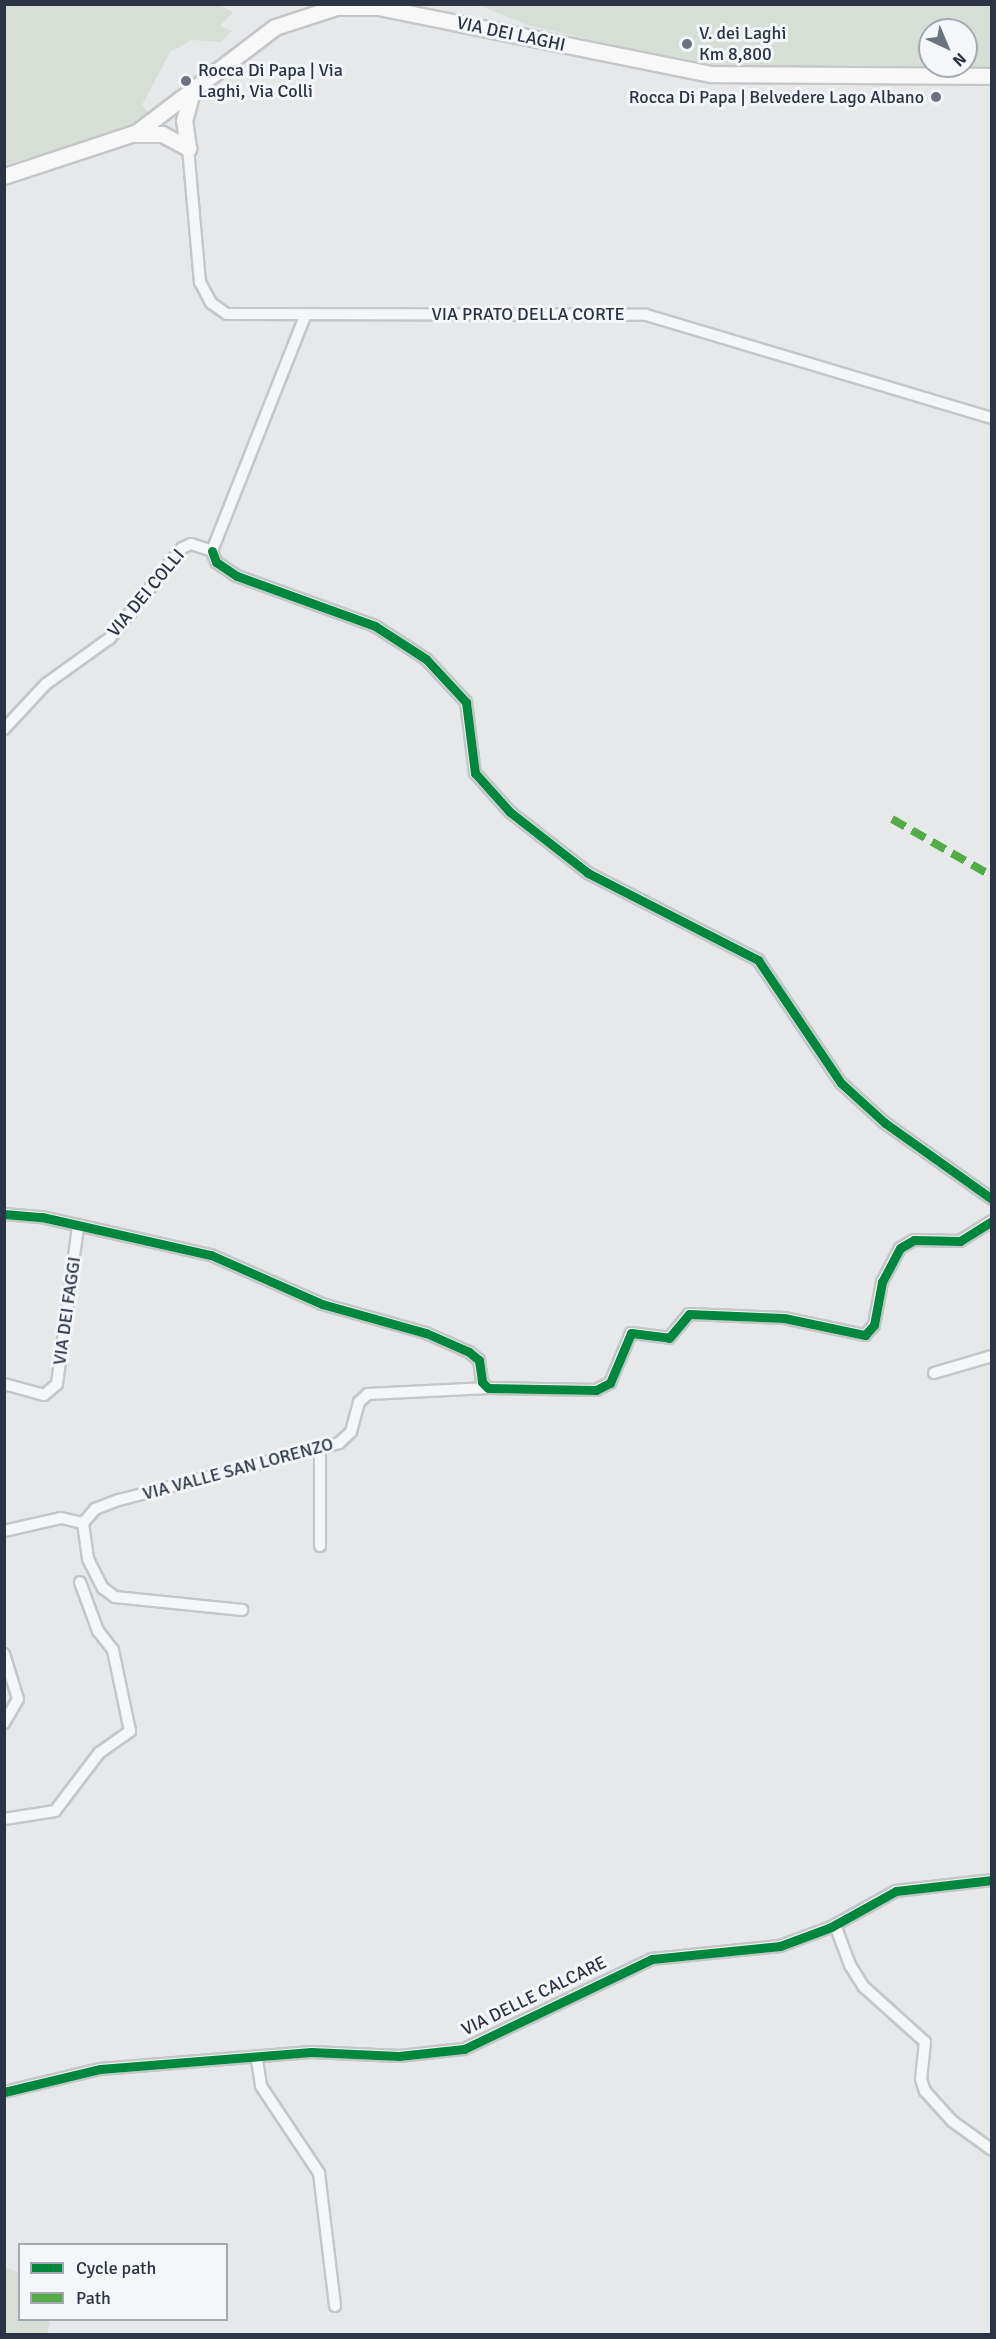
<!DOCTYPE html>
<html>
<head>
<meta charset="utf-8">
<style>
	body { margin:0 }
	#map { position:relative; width:996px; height:2339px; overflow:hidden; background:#e6e8ea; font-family:Signika,sans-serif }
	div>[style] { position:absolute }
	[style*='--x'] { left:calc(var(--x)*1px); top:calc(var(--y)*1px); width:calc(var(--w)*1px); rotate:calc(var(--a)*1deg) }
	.green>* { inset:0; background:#d6ded6 }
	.roads { filter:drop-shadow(2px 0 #c4c6c8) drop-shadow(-2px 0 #c4c6c8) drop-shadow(0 2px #c4c6c8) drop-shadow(0 -2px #c4c6c8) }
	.street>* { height:10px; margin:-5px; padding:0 5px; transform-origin:5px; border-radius:5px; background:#f5f6f7 }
	.secondary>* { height:15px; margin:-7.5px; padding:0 7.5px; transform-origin:7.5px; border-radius:7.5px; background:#f8f8f8 }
	.quiet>* { height:8px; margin-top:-4px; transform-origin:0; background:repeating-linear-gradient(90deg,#54ac47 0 15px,transparent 0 23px) }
	.cycleway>* { height:9px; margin:-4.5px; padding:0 4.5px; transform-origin:4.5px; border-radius:4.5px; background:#00873e }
	.dots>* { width:16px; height:16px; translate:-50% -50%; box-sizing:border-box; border:3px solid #f4f6f9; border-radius:50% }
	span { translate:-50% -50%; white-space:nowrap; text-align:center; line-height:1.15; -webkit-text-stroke:6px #f4f6f9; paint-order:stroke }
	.street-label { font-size:18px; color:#2b3445 }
	.poi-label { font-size:18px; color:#2b3445 }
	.left { translate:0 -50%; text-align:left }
	.right { translate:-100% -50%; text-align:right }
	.frame { position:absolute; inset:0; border:6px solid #2b3445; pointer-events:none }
	.legend { position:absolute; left:18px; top:2243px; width:210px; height:78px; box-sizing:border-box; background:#f4f6f9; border:2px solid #a4a8b1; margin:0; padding:8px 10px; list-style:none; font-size:18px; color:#2b3445 }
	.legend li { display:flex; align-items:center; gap:12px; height:30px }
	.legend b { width:30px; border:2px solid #a4a8b1 }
	.north { position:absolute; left:918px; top:18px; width:60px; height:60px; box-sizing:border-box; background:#f4f6f9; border:2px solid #a4a8b1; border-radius:50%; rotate:136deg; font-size:16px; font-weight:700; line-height:24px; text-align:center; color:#2b3445 }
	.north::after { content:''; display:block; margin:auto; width:21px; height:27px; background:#6c737f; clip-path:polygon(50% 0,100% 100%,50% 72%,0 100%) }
</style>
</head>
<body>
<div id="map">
	<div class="green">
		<i style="clip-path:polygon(4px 5px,219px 5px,233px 12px,220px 26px,232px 31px,221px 42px,192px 40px,170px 52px,142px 105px,149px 114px,130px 126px,5px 165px)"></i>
		<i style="clip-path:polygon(evenodd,479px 5px,991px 5px,991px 71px,718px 69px,527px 25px,479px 5px,930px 30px,966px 30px,966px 66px,930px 66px,930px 30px)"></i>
		<i style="clip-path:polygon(5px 2267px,19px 2273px,20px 2320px,50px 2320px,47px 2334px,5px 2334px)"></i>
	</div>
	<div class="roads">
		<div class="street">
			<i style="--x:188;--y:148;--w:135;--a:84.9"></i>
			<i style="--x:200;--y:282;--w:24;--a:62"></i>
			<i style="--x:211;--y:303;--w:19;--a:35"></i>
			<i style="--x:227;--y:314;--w:419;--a:0.1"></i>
			<i style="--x:646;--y:315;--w:361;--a:16.6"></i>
			<i style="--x:212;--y:551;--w:12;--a:70"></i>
			<i style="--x:216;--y:562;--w:25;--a:34"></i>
			<i style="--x:237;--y:576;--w:147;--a:19.9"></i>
			<i style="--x:375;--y:626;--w:61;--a:32.9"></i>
			<i style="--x:426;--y:659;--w:59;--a:47.1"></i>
			<i style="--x:466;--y:702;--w:72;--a:82.8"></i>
			<i style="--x:475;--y:773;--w:52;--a:48.1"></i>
			<i style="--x:510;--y:812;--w:99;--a:38"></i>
			<i style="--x:588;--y:873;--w:191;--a:27.1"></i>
			<i style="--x:758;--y:960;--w:148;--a:56"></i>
			<i style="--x:841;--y:1083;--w:59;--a:42.3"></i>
			<i style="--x:885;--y:1123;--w:131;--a:35.4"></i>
			<i style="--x:212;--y:551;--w:253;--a:-68.4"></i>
			<i style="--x:4;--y:729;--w:62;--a:-47"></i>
			<i style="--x:46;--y:684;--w:79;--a:-35.7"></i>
			<i style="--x:110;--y:638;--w:115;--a:-51.3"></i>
			<i style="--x:182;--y:548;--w:10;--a:-24"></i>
			<i style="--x:191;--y:544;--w:22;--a:18"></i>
			<i style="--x:4;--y:1214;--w:38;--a:5"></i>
			<i style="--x:42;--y:1217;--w:173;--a:12.7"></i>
			<i style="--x:211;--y:1255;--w:121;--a:23.8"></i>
			<i style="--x:322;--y:1304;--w:108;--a:15.6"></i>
			<i style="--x:426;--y:1333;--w:47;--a:23.8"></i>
			<i style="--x:469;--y:1352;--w:13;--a:39"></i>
			<i style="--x:479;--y:1360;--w:22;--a:82"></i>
			<i style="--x:482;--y:1382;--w:8;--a:45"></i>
			<i style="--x:488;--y:1388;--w:108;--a:1.1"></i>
			<i style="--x:596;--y:1390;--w:16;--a:-27"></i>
			<i style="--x:610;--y:1383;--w:54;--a:-67.2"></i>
			<i style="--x:631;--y:1333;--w:38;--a:7"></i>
			<i style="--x:669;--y:1338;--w:31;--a:-50"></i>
			<i style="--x:689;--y:1314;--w:95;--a:2.4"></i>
			<i style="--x:784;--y:1318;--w:83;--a:11.9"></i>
			<i style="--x:865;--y:1335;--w:13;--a:-48"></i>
			<i style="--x:874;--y:1325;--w:44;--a:-79.5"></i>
			<i style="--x:882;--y:1282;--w:38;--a:-62"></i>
			<i style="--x:900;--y:1248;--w:16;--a:-30"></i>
			<i style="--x:914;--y:1240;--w:46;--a:1.2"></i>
			<i style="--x:960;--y:1241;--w:38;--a:-32"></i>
			<i style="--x:934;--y:1373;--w:60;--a:-16.3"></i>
			<i style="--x:4;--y:1384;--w:41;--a:15.4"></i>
			<i style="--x:44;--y:1395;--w:17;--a:-40"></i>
			<i style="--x:57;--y:1384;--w:159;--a:-82.4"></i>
			<i style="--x:320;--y:1445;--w:101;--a:90"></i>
			<i style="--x:83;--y:1523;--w:36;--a:82"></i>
			<i style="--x:88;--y:1559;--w:33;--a:63"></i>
			<i style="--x:103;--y:1588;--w:15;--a:37"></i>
			<i style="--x:115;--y:1597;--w:128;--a:5.8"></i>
			<i style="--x:4;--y:1531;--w:58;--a:-12.8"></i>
			<i style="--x:61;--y:1518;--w:23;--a:13"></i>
			<i style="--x:83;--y:1523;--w:18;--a:-49"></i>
			<i style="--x:95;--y:1509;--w:26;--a:-21"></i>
			<i style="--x:119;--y:1500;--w:227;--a:-14.5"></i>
			<i style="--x:339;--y:1443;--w:16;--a:-43"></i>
			<i style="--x:351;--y:1432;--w:31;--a:-75"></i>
			<i style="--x:359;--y:1402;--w:12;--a:-42"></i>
			<i style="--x:368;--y:1394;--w:120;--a:-2.9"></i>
			<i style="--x:4;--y:1654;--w:47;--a:72.7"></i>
			<i style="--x:18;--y:1699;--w:28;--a:120"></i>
			<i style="--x:4;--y:1819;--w:52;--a:-8.9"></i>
			<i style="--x:55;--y:1811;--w:73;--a:-52.8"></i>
			<i style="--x:99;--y:1753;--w:38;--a:-35"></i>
			<i style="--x:130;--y:1731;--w:83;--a:-101.9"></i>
			<i style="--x:113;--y:1650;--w:24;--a:-128"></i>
			<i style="--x:98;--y:1631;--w:52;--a:-110.2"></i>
			<i style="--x:835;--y:1925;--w:43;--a:69.4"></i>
			<i style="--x:850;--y:1965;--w:26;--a:58"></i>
			<i style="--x:864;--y:1987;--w:82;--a:42"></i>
			<i style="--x:925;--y:2042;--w:37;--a:96"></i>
			<i style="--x:921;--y:2079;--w:13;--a:72"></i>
			<i style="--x:925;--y:2091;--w:40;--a:48"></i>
			<i style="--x:952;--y:2121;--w:49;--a:35.9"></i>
			<i style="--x:257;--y:2060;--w:26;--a:81"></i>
			<i style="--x:261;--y:2086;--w:105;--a:56.3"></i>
			<i style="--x:319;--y:2173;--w:134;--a:83.1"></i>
			<i style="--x:4;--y:2092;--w:99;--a:-13.5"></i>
			<i style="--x:100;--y:2069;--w:212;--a:-4.6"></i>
			<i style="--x:311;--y:2052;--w:88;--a:2.6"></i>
			<i style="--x:399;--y:2056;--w:65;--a:-6.1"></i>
			<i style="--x:464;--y:2049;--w:208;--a:-25.6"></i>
			<i style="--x:652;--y:1959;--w:129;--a:-5.8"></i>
			<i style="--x:780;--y:1946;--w:54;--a:-20.4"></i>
			<i style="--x:831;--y:1927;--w:74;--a:-29"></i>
			<i style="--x:896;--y:1891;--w:97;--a:-6.5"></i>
		</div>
		<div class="secondary">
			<i style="--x:135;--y:134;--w:27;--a:0"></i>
			<i style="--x:162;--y:134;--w:30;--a:28"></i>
			<i style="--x:188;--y:148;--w:27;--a:-98"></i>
			<i style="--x:184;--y:121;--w:31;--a:-75"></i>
			<i style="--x:4;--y:176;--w:140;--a:-18.3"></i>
			<i style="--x:137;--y:132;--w:173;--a:-37.3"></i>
			<i style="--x:275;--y:27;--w:64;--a:-18.2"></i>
			<i style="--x:336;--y:7;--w:42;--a:0"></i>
			<i style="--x:378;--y:7;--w:340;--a:11.4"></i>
			<i style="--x:711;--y:74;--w:281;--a:0.4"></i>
		</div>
	</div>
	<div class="quiet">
		<i style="--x:892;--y:819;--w:115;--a:29.7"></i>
	</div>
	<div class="cycleway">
		<i style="--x:212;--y:551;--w:12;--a:70"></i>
		<i style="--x:216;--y:562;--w:25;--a:34"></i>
		<i style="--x:237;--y:576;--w:147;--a:19.9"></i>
		<i style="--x:375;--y:626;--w:61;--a:32.9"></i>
		<i style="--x:426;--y:659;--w:59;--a:47.1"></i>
		<i style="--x:466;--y:702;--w:72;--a:82.8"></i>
		<i style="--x:475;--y:773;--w:52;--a:48.1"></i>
		<i style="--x:510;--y:812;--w:99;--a:38"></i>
		<i style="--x:588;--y:873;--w:191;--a:27.1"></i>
		<i style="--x:758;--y:960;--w:148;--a:56"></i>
		<i style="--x:841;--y:1083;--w:59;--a:42.3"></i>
		<i style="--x:885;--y:1123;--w:131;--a:35.4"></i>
		<i style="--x:4;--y:1214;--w:38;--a:5"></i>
		<i style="--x:42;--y:1217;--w:173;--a:12.7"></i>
		<i style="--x:211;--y:1255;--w:121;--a:23.8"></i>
		<i style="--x:322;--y:1304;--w:108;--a:15.6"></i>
		<i style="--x:426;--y:1333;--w:47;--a:23.8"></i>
		<i style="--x:469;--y:1352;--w:13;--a:39"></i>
		<i style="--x:479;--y:1360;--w:22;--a:82"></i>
		<i style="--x:482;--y:1382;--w:8;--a:45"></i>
		<i style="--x:488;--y:1388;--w:108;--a:1.1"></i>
		<i style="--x:596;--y:1390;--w:16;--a:-27"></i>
		<i style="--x:610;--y:1383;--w:54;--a:-67.2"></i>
		<i style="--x:631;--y:1333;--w:38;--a:7"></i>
		<i style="--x:669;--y:1338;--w:31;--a:-50"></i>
		<i style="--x:689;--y:1314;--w:95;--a:2.4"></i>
		<i style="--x:784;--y:1318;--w:83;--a:11.9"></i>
		<i style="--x:865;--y:1335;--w:13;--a:-48"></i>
		<i style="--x:874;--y:1325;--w:44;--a:-79.5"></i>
		<i style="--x:882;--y:1282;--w:38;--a:-62"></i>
		<i style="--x:900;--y:1248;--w:16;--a:-30"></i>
		<i style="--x:914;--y:1240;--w:46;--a:1.2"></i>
		<i style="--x:960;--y:1241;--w:38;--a:-32"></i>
		<i style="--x:4;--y:2092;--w:99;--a:-13.5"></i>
		<i style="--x:100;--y:2069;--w:212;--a:-4.6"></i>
		<i style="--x:311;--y:2052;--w:88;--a:2.6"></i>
		<i style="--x:399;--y:2056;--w:65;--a:-6.1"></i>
		<i style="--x:464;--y:2049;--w:208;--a:-25.6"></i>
		<i style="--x:652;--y:1959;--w:129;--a:-5.8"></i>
		<i style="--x:780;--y:1946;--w:54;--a:-20.4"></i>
		<i style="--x:831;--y:1927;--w:74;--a:-29"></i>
		<i style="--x:896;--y:1891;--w:97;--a:-6.5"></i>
	</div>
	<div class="dots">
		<i style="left:687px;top:44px;background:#6c737f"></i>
		<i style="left:186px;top:81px;background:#6c737f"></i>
		<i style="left:936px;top:97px;background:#6c737f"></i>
	</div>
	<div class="street-label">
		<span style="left:511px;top:34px;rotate:12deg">VIA DEI LAGHI</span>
		<span style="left:528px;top:314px">VIA PRATO DELLA CORTE</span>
		<span style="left:146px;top:593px;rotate:-50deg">VIA DEI COLLI</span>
		<span style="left:67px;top:1311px;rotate:-82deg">VIA DEI FAGGI</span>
		<span style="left:238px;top:1469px;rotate:-15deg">VIA VALLE SAN LORENZO</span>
		<span style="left:534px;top:1996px;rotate:-26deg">VIA DELLE CALCARE</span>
	</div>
	<div class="poi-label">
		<span class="left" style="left:699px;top:44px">V. dei Laghi<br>Km 8,800</span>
		<span class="left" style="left:198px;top:81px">Rocca Di Papa | Via<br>Laghi, Via Colli</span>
		<span class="right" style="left:924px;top:97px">Rocca Di Papa | Belvedere Lago Albano</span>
	</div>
	<div class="frame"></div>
	<ul class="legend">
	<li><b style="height:8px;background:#00873e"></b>Cycle path</li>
	<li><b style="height:8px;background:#54ac47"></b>Path</li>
	</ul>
	<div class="north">N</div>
</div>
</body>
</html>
